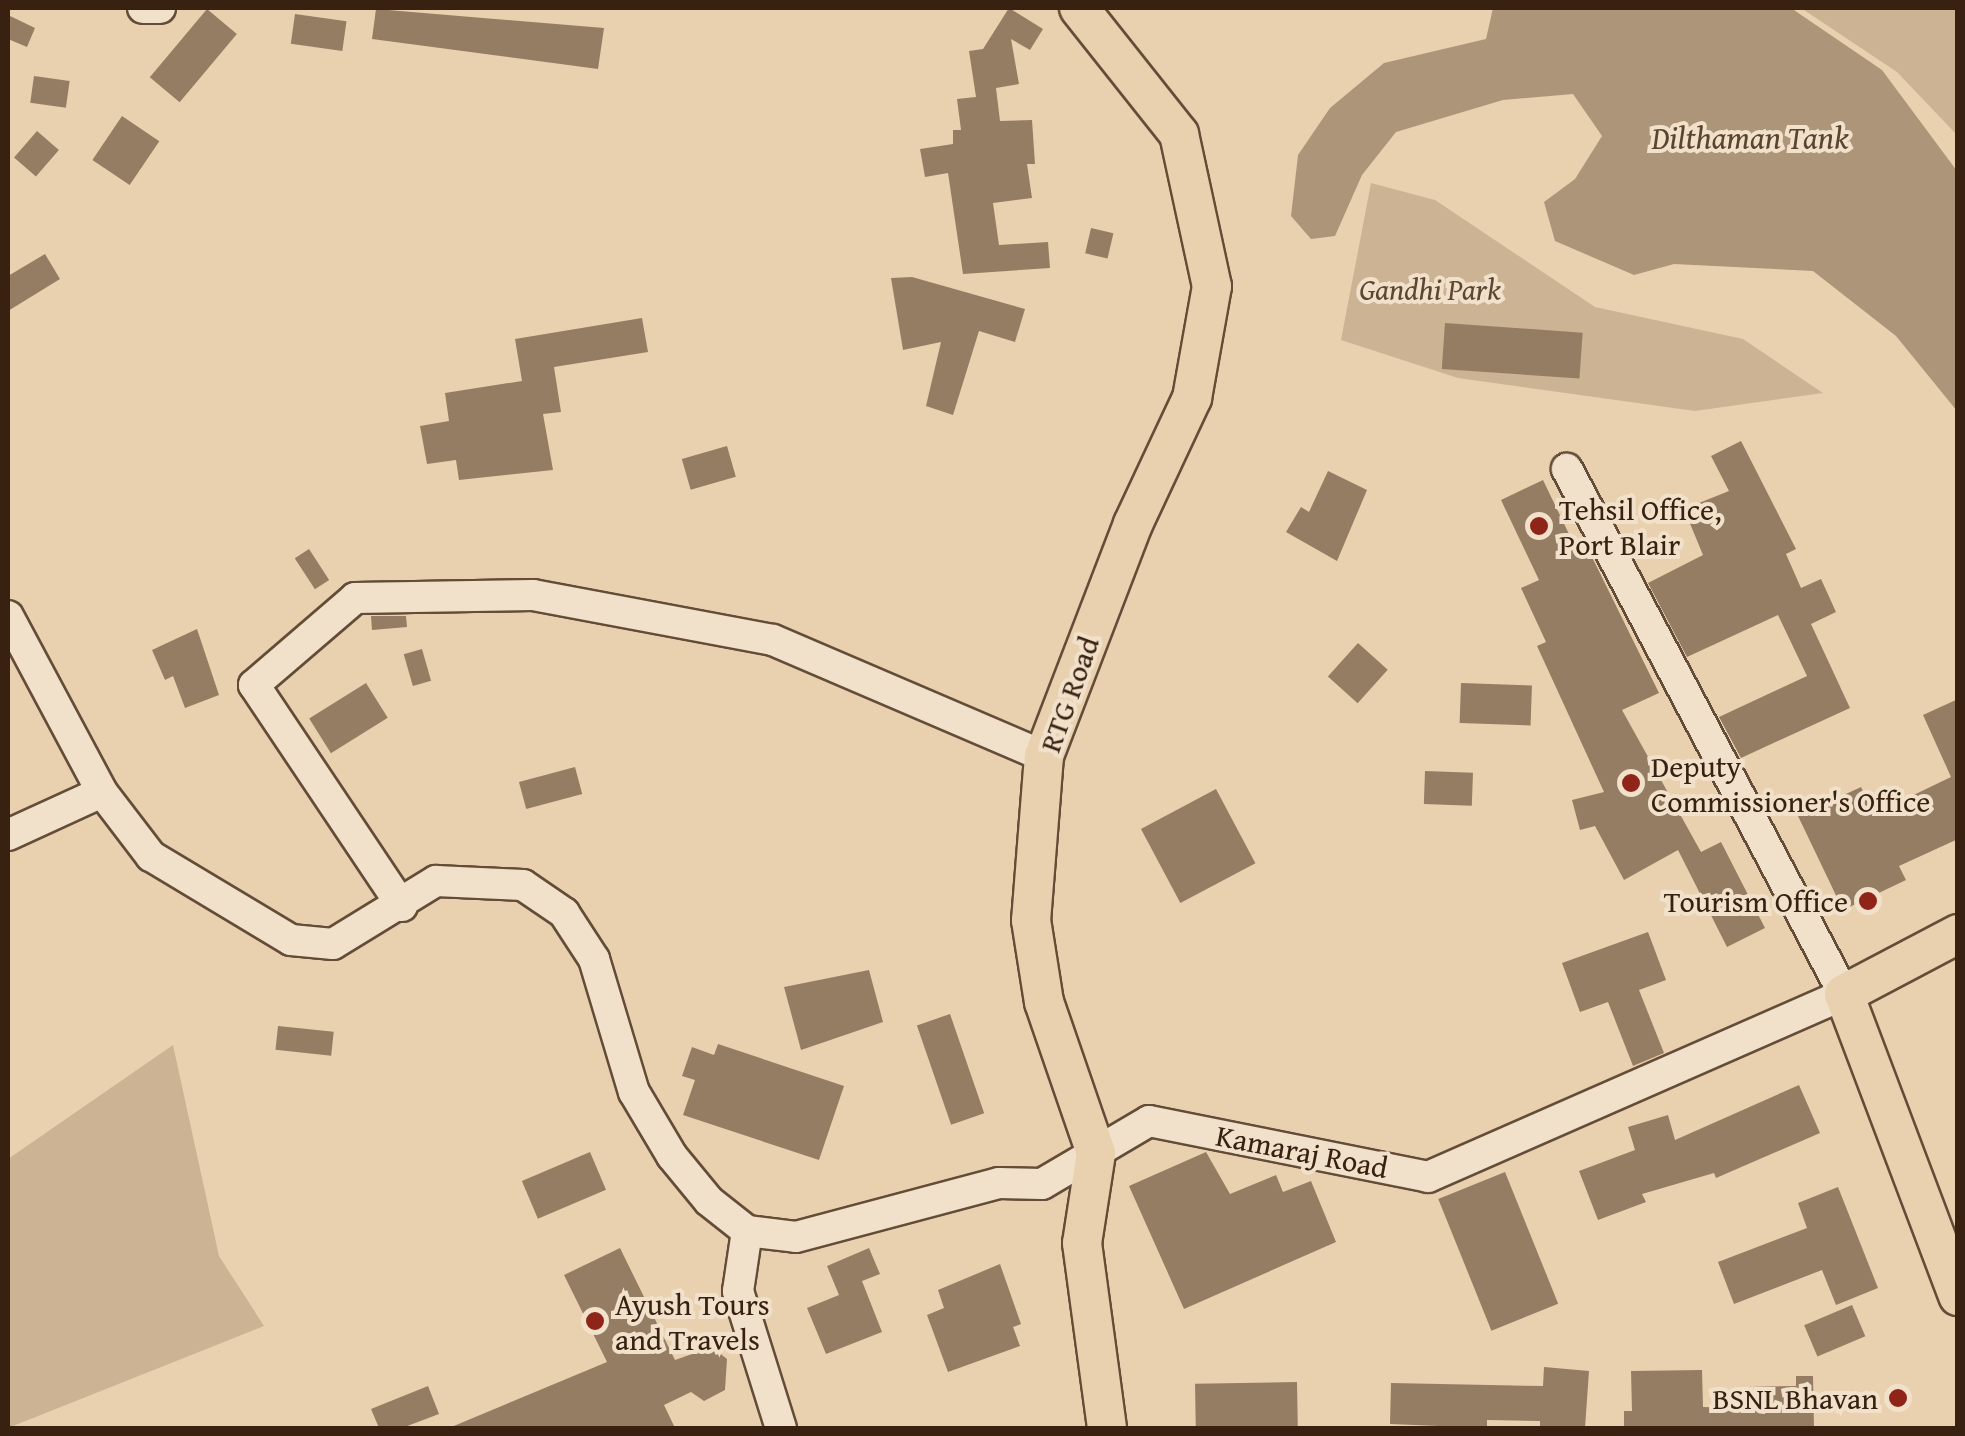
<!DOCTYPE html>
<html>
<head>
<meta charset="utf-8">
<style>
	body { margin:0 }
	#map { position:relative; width:1965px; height:1436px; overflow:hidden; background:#e9d1af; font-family:"Gentium Book Plus",serif }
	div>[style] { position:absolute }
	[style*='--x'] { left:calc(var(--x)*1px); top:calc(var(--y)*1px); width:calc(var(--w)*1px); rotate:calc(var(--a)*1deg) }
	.green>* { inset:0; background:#cbb394 }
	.water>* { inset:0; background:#ad9579 }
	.building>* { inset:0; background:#947d63; transform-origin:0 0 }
	.roads { filter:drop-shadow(2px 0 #644d38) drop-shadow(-2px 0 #644d38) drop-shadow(0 2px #644d38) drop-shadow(0 -2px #644d38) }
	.minor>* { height:30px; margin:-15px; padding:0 15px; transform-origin:15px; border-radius:15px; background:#f1e1cb }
	.major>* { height:38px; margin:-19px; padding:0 19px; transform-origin:19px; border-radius:19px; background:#e9d1af }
	.dots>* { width:28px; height:28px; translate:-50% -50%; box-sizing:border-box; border:5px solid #f1e1cb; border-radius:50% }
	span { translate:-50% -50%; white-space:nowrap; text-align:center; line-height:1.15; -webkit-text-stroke:8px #f1e1cb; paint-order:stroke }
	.park-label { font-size:30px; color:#5d4632; font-style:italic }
	.poi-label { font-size:30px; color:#382111 }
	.left { translate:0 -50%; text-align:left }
	.right { translate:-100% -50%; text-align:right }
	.street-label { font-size:30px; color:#382111 }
	.water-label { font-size:32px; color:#5b4430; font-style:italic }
	.frame { position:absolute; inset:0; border:10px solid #382111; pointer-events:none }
</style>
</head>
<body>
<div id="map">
	<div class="green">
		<i style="clip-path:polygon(1801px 8px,1957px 8px,1957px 135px,1897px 72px)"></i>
		<i style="clip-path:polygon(1371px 183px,1435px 200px,1595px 307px,1743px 339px,1823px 393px,1695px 411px,1458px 378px,1341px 340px)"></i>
		<i style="clip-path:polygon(173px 1045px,219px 1256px,264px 1326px,8px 1428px,8px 1159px)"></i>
	</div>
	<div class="water">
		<i style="clip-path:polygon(1493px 8px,1791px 8px,1882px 70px,1957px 171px,1957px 411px,1896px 336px,1813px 271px,1674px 264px,1634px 275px,1555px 241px,1544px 202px,1575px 179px,1602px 136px,1573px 94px,1503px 100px,1396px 132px,1362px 175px,1335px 236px,1311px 239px,1291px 216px,1298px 155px,1330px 108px,1384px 63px,1486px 39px)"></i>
	</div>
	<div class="building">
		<i style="clip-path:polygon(1009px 8px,1043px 29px,1030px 50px,1011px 39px,1019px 84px,996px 88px,1000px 121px,1032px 120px,1035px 164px,1027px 164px,1032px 198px,993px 203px,999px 245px,1048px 242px,1050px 268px,963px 274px,948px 173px,925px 177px,920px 149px,953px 144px,953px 130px,961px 130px,957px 99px,976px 97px,969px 51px,983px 49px)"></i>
		<i style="left:207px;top:9px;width:39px;height:89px;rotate:40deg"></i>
		<i style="clip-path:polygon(376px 9px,604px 28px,598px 69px,372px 39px)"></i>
		<i style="left:295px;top:14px;width:52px;height:30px;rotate:8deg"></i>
		<i style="clip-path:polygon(8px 15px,35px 28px,27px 47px,8px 39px)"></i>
		<i style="left:34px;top:76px;width:36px;height:27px;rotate:8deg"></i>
		<i style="left:122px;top:116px;width:45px;height:53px;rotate:34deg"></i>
		<i style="left:37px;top:131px;width:29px;height:35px;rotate:41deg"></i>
		<i style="left:1091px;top:228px;width:23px;height:26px;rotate:13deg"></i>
		<i style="clip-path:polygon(45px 254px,60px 279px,8px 311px,8px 276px)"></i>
		<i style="clip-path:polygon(912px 277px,1025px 309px,1015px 342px,979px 331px,953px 415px,926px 406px,941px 342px,903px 350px,891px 278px)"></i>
		<i style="clip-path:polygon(642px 318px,648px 352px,554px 367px,561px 412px,543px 414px,553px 470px,459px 480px,456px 460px,427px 464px,420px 426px,449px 421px,445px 393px,522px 381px,515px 339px)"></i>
		<i style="left:1445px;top:323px;width:138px;height:46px;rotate:4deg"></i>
		<i style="clip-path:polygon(1741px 441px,1796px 549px,1786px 554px,1801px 588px,1821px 579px,1836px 612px,1811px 624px,1850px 708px,1741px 758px,1719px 717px,1807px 676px,1778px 615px,1687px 657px,1648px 583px,1703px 555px,1684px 509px,1729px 491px,1711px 456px)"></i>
		<i style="left:727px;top:446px;width:32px;height:47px;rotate:74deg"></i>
		<i style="clip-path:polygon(1328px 471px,1367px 490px,1337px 561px,1286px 532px,1301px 507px,1309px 512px)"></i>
		<i style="clip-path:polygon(1543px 480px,1581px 559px,1591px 555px,1659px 693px,1622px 710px,1701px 852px,1721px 842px,1765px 928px,1727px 947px,1678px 850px,1624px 880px,1595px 826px,1580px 830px,1572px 800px,1604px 792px,1537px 646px,1546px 642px,1521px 588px,1539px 580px,1501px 500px)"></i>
		<i style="left:309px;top:549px;width:37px;height:17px;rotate:57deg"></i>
		<i style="clip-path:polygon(371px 616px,406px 616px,407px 627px,372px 630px)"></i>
		<i style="clip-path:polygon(197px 629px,219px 695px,185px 708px,173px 676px,165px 680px,152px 650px)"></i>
		<i style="left:1358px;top:643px;width:40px;height:45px;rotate:42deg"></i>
		<i style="left:422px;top:649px;width:33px;height:19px;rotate:74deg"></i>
		<i style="left:366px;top:683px;width:41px;height:67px;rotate:58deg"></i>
		<i style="left:1461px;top:683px;width:71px;height:40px;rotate:2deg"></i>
		<i style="clip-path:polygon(1958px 699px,1958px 839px,1899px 866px,1906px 880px,1843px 910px,1798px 816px,1861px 787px,1874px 814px,1951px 777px,1923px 715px)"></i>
		<i style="left:575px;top:767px;width:28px;height:58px;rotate:75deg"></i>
		<i style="left:1425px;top:771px;width:48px;height:33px;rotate:2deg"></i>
		<i style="left:1216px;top:789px;width:84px;height:85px;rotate:62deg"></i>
		<i style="clip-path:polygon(1648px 932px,1666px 980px,1639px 990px,1664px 1053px,1633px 1066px,1608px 1002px,1580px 1012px,1562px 963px)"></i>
		<i style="clip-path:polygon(869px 970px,883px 1022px,801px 1050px,784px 987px)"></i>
		<i style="left:950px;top:1014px;width:105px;height:35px;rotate:71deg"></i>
		<i style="left:278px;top:1026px;width:56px;height:24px;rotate:6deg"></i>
		<i style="clip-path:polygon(718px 1044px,844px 1086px,819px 1160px,683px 1115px,695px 1080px,682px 1076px,692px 1047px,714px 1055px)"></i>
		<i style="clip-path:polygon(1799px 1085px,1820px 1133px,1716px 1178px,1714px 1173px,1642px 1194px,1646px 1202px,1598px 1220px,1579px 1171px,1635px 1150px,1628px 1127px,1668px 1115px,1675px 1140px)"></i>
		<i style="left:590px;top:1152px;width:41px;height:74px;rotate:67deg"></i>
		<i style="clip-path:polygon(1206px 1152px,1230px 1194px,1276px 1175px,1283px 1192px,1311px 1181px,1336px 1242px,1184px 1309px,1129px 1186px)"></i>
		<i style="left:1505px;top:1172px;width:142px;height:72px;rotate:68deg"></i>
		<i style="clip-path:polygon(1838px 1187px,1878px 1288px,1836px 1305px,1822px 1270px,1734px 1304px,1718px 1262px,1807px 1228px,1798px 1203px)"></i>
		<i style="clip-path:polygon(620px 1248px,675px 1360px,712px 1347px,727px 1359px,725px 1390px,704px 1401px,691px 1392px,664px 1405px,675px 1428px,449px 1428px,607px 1362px,564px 1275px)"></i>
		<i style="clip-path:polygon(869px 1248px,880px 1274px,862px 1281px,882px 1332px,826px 1354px,807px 1308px,839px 1295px,827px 1266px)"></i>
		<i style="clip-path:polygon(1000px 1264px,1021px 1324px,1013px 1327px,1020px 1346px,948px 1372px,927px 1315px,944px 1308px,938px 1290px)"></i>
		<i style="left:1852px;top:1305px;width:34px;height:52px;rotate:67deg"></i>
		<i style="clip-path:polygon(1544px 1367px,1589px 1371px,1585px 1428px,1540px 1428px,1540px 1421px,1487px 1420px,1487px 1428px,1390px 1424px,1391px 1383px,1543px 1386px)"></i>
		<i style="clip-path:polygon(1702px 1370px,1703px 1407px,1748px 1408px,1747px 1387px,1796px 1386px,1796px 1376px,1813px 1376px,1814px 1428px,1624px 1428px,1624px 1411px,1632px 1411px,1631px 1371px)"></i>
		<i style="left:1297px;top:1382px;width:46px;height:102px;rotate:89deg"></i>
		<i style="clip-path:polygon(428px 1386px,439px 1414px,402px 1428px,379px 1428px,371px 1409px)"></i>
	</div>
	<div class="roads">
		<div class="minor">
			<i style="--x:143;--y:8;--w:17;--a:0"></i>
			<i style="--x:8;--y:616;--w:200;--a:61.9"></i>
			<i style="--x:8;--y:835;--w:103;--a:-24.6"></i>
			<i style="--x:102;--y:792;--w:81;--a:52.6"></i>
			<i style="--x:151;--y:856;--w:163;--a:31"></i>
			<i style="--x:291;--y:940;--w:42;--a:5.4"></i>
			<i style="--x:333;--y:944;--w:121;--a:-31.5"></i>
			<i style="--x:436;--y:881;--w:87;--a:2.6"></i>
			<i style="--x:523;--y:885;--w:50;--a:34.3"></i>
			<i style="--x:564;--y:913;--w:55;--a:56.9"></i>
			<i style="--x:594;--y:959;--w:139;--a:73.3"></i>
			<i style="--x:634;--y:1092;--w:74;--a:59.3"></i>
			<i style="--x:672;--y:1156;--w:58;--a:50.6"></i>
			<i style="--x:709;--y:1201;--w:48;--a:38.3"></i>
			<i style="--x:747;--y:1231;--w:61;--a:98.5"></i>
			<i style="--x:738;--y:1291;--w:144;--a:72.6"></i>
			<i style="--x:402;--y:906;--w:266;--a:-123.8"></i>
			<i style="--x:254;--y:685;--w:133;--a:-40.7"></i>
			<i style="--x:355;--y:598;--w:178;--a:-1"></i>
			<i style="--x:533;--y:595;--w:244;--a:10.6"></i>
			<i style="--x:773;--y:640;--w:295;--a:23.2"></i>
			<i style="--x:747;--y:1231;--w:49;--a:7"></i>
			<i style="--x:796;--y:1237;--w:210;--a:-14.9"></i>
			<i style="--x:999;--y:1183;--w:43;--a:1.3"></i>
			<i style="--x:1042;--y:1184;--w:124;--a:-30.5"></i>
			<i style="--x:1149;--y:1121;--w:285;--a:11.3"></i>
			<i style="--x:1428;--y:1177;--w:454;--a:-23.7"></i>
			<i style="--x:1844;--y:994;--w:594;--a:-117.82"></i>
		</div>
		<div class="major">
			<i style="--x:1079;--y:8;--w:161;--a:51.6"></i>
			<i style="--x:1179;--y:134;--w:156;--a:77.8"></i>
			<i style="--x:1212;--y:286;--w:114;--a:100.1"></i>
			<i style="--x:1192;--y:398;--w:139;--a:115.1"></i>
			<i style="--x:1133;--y:524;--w:248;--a:111"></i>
			<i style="--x:1044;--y:756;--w:165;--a:94.5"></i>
			<i style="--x:1031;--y:920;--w:83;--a:81"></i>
			<i style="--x:1044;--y:1002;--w:160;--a:71"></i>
			<i style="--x:1096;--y:1153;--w:91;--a:98.8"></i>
			<i style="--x:1082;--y:1243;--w:187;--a:82.3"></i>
			<i style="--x:1958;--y:934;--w:129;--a:152.2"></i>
			<i style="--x:1844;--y:994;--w:323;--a:69.3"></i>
		</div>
	</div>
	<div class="dots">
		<i style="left:1539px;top:526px;background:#8f2418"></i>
		<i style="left:1631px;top:783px;background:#8f2418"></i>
		<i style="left:1868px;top:901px;background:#8f2418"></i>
		<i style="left:595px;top:1321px;background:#8f2418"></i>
		<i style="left:1898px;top:1398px;background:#8f2418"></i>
	</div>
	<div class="park-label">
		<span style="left:1430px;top:289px">Gandhi Park</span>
	</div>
	<div class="poi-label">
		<span class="left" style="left:1559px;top:526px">Tehsil Office,<br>Port Blair</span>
		<span class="left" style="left:1651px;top:783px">Deputy<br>Commissioner's Office</span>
		<span class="right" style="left:1848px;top:901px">Tourism Office</span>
		<span class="left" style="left:615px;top:1321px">Ayush Tours<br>and Travels</span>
		<span class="right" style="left:1878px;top:1398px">BSNL Bhavan</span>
	</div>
	<div class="street-label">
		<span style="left:1069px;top:694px;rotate:-70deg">RTG Road</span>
		<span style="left:1302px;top:1151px;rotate:11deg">Kamaraj Road</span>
	</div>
	<div class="water-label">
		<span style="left:1750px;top:138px">Dilthaman Tank</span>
	</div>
	<div class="frame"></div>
</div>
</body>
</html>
